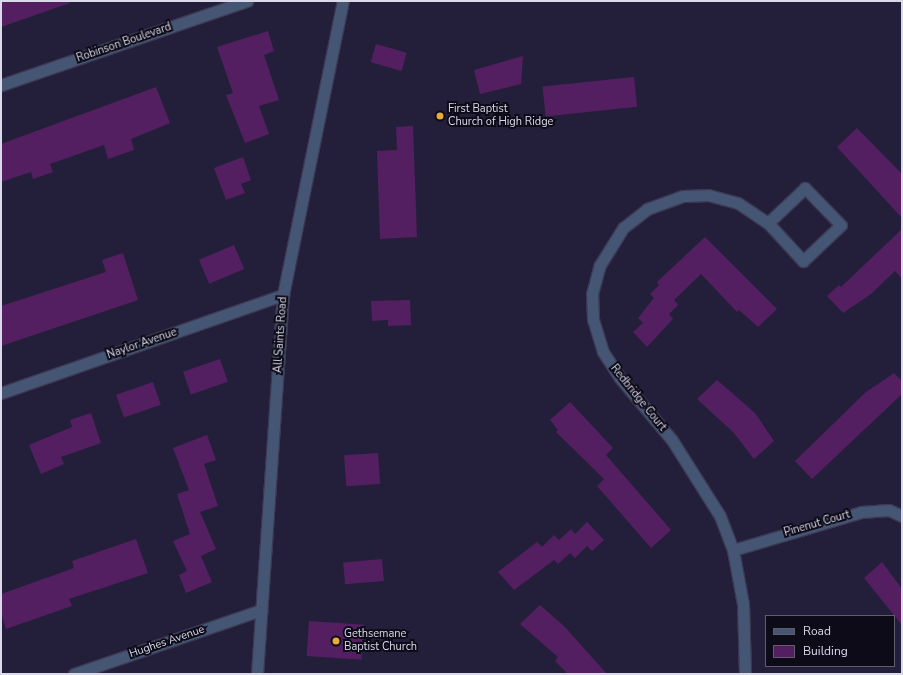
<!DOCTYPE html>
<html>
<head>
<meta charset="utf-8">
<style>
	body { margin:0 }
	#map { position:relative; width:903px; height:675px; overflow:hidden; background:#231f3a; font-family:"Nunito Sans",sans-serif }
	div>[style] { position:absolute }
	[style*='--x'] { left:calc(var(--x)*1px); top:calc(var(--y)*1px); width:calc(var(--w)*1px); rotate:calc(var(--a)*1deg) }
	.building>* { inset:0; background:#541f60; transform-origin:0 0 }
	.roads { filter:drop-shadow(1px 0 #3d3953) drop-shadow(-1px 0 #3d3953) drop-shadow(0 1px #3d3953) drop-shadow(0 -1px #3d3953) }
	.minor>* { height:11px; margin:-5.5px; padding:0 5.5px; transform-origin:5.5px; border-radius:5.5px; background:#445673 }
	.tertiary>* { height:11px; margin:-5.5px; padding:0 5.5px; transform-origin:5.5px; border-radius:5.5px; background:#445673 }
	.dots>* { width:11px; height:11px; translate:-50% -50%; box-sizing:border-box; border:2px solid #0d0b17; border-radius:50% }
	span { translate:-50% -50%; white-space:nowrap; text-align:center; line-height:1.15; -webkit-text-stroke:4px #0d0b17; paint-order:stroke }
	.street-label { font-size:11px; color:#dad9eb }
	.poi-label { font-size:11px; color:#dad9eb }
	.left { translate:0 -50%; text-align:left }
	.frame { position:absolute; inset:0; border:2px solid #dad9eb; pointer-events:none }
	.legend { position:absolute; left:765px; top:615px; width:130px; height:52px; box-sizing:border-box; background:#0d0b17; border:1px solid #5f5d6c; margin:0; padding:5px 7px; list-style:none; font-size:12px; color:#dad9eb }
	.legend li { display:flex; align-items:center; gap:8px; height:20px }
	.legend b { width:20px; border:1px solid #5f5d6c }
</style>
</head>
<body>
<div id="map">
	<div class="building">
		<i style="clip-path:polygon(1px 1px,69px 1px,70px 3px,1px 27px)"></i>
		<i style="clip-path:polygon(268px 31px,274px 51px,264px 55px,279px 100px,259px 106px,269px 134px,245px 143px,226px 95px,233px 93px,217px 47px)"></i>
		<i style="left:376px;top:44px;width:32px;height:19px;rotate:16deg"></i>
		<i style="clip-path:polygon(523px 56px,521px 84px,480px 94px,474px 70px)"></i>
		<i style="left:634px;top:77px;width:30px;height:92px;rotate:84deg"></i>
		<i style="clip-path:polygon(156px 87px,170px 123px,131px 139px,134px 150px,108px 159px,104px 145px,50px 164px,53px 172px,33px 179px,31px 172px,1px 182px,1px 144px)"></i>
		<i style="clip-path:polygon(413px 126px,417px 237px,380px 239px,377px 151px,397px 150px,396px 127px)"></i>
		<i style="clip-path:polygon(857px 128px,902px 174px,902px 218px,837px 147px)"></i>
		<i style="clip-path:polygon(243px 157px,251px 180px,241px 184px,245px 193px,226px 200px,214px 168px)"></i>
		<i style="clip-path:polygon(902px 229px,902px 279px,895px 271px,871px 294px,843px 313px,827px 296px,839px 285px,841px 287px)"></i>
		<i style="clip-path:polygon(705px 237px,777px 309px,758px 327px,739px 310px,737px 312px,701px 274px,674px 300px,678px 305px,669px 314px,673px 319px,647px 347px,633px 332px,643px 323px,638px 318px,654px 298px,650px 294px,659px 285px,657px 282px)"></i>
		<i style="left:234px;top:245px;width:26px;height:38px;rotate:67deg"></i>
		<i style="clip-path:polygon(123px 253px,138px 300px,1px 346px,1px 306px,106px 272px,102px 260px)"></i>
		<i style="clip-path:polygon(410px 300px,411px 325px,388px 326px,388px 320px,372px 321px,371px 301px)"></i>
		<i style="left:220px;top:359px;width:24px;height:39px;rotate:71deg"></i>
		<i style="clip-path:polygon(894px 373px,902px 381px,902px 394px,812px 479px,795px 461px,866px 392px)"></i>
		<i style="clip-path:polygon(717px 380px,755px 413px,774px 441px,754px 459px,734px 433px,697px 399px)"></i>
		<i style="left:153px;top:382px;width:24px;height:39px;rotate:71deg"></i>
		<i style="clip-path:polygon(570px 402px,613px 448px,606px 455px,671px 530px,651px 548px,597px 486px,604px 479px,556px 432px,558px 430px,550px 420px)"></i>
		<i style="clip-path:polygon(91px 413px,101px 443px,61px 457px,64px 464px,41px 474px,29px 445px,72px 427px,70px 420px)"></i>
		<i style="clip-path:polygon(207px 435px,216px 460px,204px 464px,218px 506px,200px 512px,216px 549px,201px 556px,212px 582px,186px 593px,179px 575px,187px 571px,173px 541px,190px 534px,177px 494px,189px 490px,173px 448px)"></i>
		<i style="left:378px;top:453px;width:31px;height:34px;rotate:86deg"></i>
		<i style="clip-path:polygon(587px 522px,604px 540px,592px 551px,587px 546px,575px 558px,570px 553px,558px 564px,554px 560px,514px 590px,498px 572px,537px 542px,542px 547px,554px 535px,559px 540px,571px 529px,575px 534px)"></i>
		<i style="clip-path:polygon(136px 539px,148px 573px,69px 599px,72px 606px,6px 629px,1px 613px,1px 594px,74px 568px,72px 561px)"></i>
		<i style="left:382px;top:559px;width:22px;height:39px;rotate:85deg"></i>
		<i style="clip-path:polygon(882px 562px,902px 589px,902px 625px,864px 578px)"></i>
		<i style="clip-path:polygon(540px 605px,565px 627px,607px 674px,568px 674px,555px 661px,558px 657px,520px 624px)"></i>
		<i style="left:309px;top:621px;width:55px;height:35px;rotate:4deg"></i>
	</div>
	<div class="roads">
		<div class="minor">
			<i style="--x:1;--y:85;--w:260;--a:-18.9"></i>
			<i style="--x:1;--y:393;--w:299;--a:-19.2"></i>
			<i style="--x:733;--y:550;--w:134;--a:-16.5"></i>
			<i style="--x:861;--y:512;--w:28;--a:-4"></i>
			<i style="--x:889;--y:510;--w:14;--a:25"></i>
			<i style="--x:74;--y:674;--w:198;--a:-18.9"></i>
			<i style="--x:745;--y:674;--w:70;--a:-91.6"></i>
			<i style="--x:743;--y:604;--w:55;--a:-100.5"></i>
			<i style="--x:733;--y:550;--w:36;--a:-111"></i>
			<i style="--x:720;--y:516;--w:90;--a:-122.3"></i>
			<i style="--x:672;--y:440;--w:81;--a:-130"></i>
			<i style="--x:620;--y:378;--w:31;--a:-123"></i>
			<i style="--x:603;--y:352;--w:34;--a:-107"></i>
			<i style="--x:593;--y:320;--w:26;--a:-92"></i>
			<i style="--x:592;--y:294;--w:30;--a:-75"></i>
			<i style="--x:600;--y:265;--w:44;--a:-58.1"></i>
			<i style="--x:623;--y:228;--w:31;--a:-38"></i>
			<i style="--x:647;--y:209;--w:38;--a:-20"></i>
			<i style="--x:683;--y:196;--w:25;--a:-2"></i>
			<i style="--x:708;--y:195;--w:31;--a:15"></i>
			<i style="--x:738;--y:203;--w:36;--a:34"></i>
			<i style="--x:768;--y:223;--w:52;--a:47.4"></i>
			<i style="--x:803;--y:261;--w:52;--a:-43.5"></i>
			<i style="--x:841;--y:225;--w:52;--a:-134.2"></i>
			<i style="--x:805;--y:188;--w:51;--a:136.6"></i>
		</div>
		<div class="tertiary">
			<i style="--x:257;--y:674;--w:380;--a:-86.1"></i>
			<i style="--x:283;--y:295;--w:300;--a:-78.5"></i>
		</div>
	</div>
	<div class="dots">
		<i style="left:440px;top:116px;background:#e8ab37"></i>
		<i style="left:336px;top:641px;background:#e8ab37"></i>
	</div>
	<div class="street-label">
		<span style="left:124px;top:43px;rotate:-19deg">Robinson Boulevard</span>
		<span style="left:281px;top:335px;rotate:-86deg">All Saints Road</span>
		<span style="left:142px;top:344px;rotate:-19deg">Naylor Avenue</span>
		<span style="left:638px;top:398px;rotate:51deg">Redbridge Court</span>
		<span style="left:817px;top:524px;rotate:-16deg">Pinenut Court</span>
		<span style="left:167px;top:642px;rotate:-19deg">Hughes Avenue</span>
	</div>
	<div class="poi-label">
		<span class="left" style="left:448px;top:116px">First Baptist<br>Church of High Ridge</span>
		<span class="left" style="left:344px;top:641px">Gethsemane<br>Baptist Church</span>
	</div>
	<div class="frame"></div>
	<ul class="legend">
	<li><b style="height:5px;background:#445673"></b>Road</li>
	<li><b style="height:11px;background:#541f60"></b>Building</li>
	</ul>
</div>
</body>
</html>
